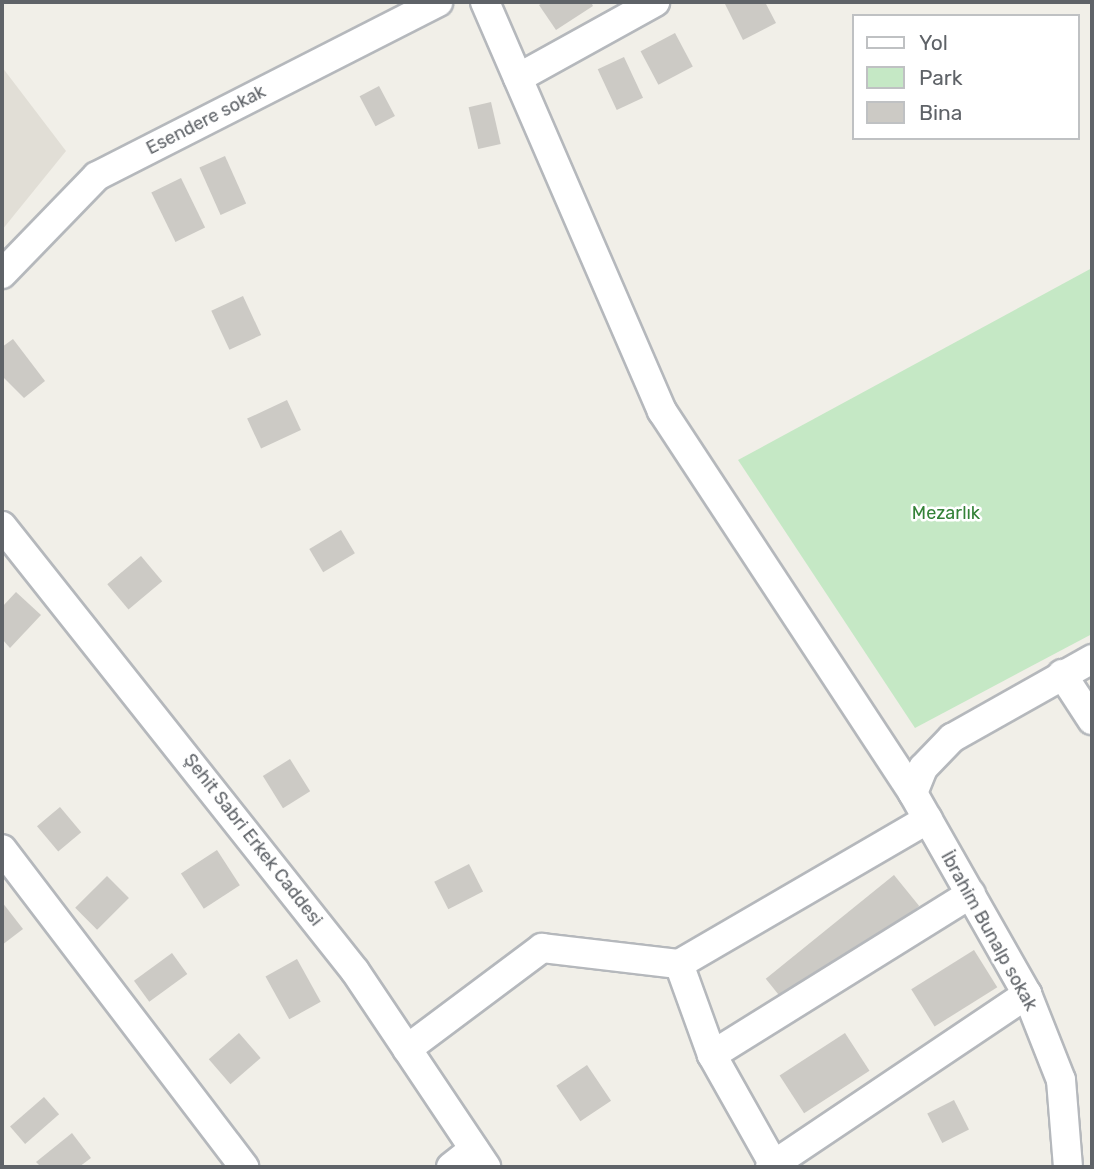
<!DOCTYPE html>
<html>
<head>
<meta charset="utf-8">
<style>
	body { margin:0 }
	#map { position:relative; width:1094px; height:1169px; overflow:hidden; background:#f1efe8; font-family:Rubik,sans-serif }
	div>[style] { position:absolute }
	[style*='--x'] { left:calc(var(--x)*1px); top:calc(var(--y)*1px); width:calc(var(--w)*1px); rotate:calc(var(--a)*1deg) }
	.education>* { inset:0; background:#e1ded6 }
	.green>* { inset:0; background:#c5e8c5 }
	.building>* { inset:0; background:#cccac5; transform-origin:0 0 }
	.roads { filter:drop-shadow(2px 0 #b5b8bc) drop-shadow(-2px 0 #b5b8bc) drop-shadow(0 2px #b5b8bc) drop-shadow(0 -2px #b5b8bc) }
	.street>* { height:28px; margin:-14px; padding:0 14px; transform-origin:14px; border-radius:14px; background:#fff }
	span { translate:-50% -50%; white-space:nowrap; text-align:center; line-height:1.15; -webkit-text-stroke:5px #fff; paint-order:stroke }
	.street-label { font-size:18px; color:#5f6368 }
	.park-label { font-size:18px; color:#348238 }
	.frame { position:absolute; inset:0; border:4px solid #5f6368; pointer-events:none }
	.legend { position:absolute; left:852px; top:14px; width:228px; height:126px; box-sizing:border-box; background:#fff; border:2px solid #bfc1c3; margin:0; padding:9px 12px; list-style:none; font-size:21px; color:#5f6368 }
	.legend li { display:flex; align-items:center; gap:14px; height:35px }
	.legend b { width:35px; border:2px solid #bfc1c3 }
</style>
</head>
<body>
<div id="map">
	<div class="education">
		<i style="clip-path:polygon(2px 67px,66px 151px,2px 230px)"></i>
	</div>
	<div class="green">
		<i style="clip-path:polygon(1092px 268px,1092px 634px,915px 728px,738px 460px)"></i>
	</div>
	<div class="building">
		<i style="clip-path:polygon(544px 2px,591px 2px,593px 6px,556px 30px,539px 5px)"></i>
		<i style="clip-path:polygon(724px 2px,765px 2px,776px 23px,743px 40px)"></i>
		<i style="left:675px;top:33px;width:38px;height:39px;rotate:62deg"></i>
		<i style="left:624px;top:57px;width:45px;height:29px;rotate:65deg"></i>
		<i style="left:379px;top:86px;width:34px;height:22px;rotate:62deg"></i>
		<i style="left:491px;top:102px;width:43px;height:23px;rotate:77deg"></i>
		<i style="left:225px;top:156px;width:52px;height:28px;rotate:66deg"></i>
		<i style="left:181px;top:178px;width:55px;height:33px;rotate:64deg"></i>
		<i style="left:243px;top:296px;width:43px;height:35px;rotate:65deg"></i>
		<i style="clip-path:polygon(13px 339px,45px 381px,24px 398px,2px 376px,2px 347px)"></i>
		<i style="left:287px;top:400px;width:33px;height:44px;rotate:65deg"></i>
		<i style="left:341px;top:530px;width:27px;height:37px;rotate:59deg"></i>
		<i style="left:141px;top:556px;width:33px;height:44px;rotate:50deg"></i>
		<i style="clip-path:polygon(16px 592px,41px 615px,10px 648px,2px 639px,2px 607px)"></i>
		<i style="left:290px;top:759px;width:38px;height:32px;rotate:58deg"></i>
		<i style="left:60px;top:807px;width:33px;height:30px;rotate:50deg"></i>
		<i style="left:217px;top:850px;width:42px;height:43px;rotate:57deg"></i>
		<i style="left:469px;top:864px;width:31px;height:39px;rotate:63deg"></i>
		<i style="left:894px;top:875px;width:40px;height:165px;rotate:51deg"></i>
		<i style="left:107px;top:876px;width:31px;height:45px;rotate:45deg"></i>
		<i style="clip-path:polygon(2px 902px,23px 929px,2px 945px)"></i>
		<i style="left:974px;top:950px;width:44px;height:74px;rotate:58deg"></i>
		<i style="left:172px;top:953px;width:26px;height:47px;rotate:54deg"></i>
		<i style="left:297px;top:959px;width:49px;height:36px;rotate:61deg"></i>
		<i style="left:239px;top:1033px;width:33px;height:40px;rotate:49deg"></i>
		<i style="left:845px;top:1033px;width:45px;height:78px;rotate:57deg"></i>
		<i style="left:587px;top:1065px;width:43px;height:37px;rotate:56deg"></i>
		<i style="left:44px;top:1097px;width:23px;height:45px;rotate:49deg"></i>
		<i style="left:954px;top:1100px;width:33px;height:30px;rotate:63deg"></i>
		<i style="clip-path:polygon(72px 1133px,91px 1158px,79px 1167px,41px 1167px,36px 1162px)"></i>
	</div>
	<div class="roads">
		<div class="street">
			<i style="--x:485;--y:2;--w:446;--a:66.6"></i>
			<i style="--x:662;--y:411;--w:457;--a:56.7"></i>
			<i style="--x:518;--y:78;--w:157;--a:-29"></i>
			<i style="--x:2;--y:274;--w:136;--a:-45.9"></i>
			<i style="--x:97;--y:176;--w:383;--a:-27"></i>
			<i style="--x:2;--y:526;--w:568;--a:51.58"></i>
			<i style="--x:355;--y:971;--w:236;--a:56.2"></i>
			<i style="--x:1062;--y:674;--w:55;--a:56.9"></i>
			<i style="--x:2;--y:849;--w:400;--a:52.7"></i>
			<i style="--x:407;--y:1049;--w:169;--a:-36.8"></i>
			<i style="--x:542;--y:948;--w:138;--a:6.7"></i>
			<i style="--x:712;--y:1055;--w:305;--a:-31.9"></i>
			<i style="--x:774;--y:1165;--w:126;--a:-119.4"></i>
			<i style="--x:712;--y:1055;--w:97;--a:-109.9"></i>
			<i style="--x:679;--y:964;--w:288;--a:-30.2"></i>
			<i style="--x:451;--y:1167;--w:29;--a:-38"></i>
			<i style="--x:770;--y:1167;--w:310;--a:-33.9"></i>
			<i style="--x:1068;--y:1167;--w:87;--a:-94.6"></i>
			<i style="--x:1061;--y:1080;--w:92;--a:-111.6"></i>
			<i style="--x:1027;--y:994;--w:231;--a:-119.6"></i>
			<i style="--x:913;--y:793;--w:27;--a:-68"></i>
			<i style="--x:923;--y:768;--w:42;--a:-46"></i>
			<i style="--x:952;--y:738;--w:161;--a:-29.4"></i>
		</div>
	</div>
	<div class="street-label">
		<span style="left:206px;top:120px;rotate:-27deg">Esendere sokak</span>
		<span style="left:253px;top:840px;rotate:52deg">Şehit Sabri Erkek Caddesi</span>
		<span style="left:989px;top:931px;rotate:61deg">İbrahim Bunalp sokak</span>
	</div>
	<div class="park-label">
		<span style="left:946px;top:513px">Mezarlık</span>
	</div>
	<div class="frame"></div>
	<ul class="legend">
	<li><b style="height:9px;background:#fff"></b>Yol</li>
	<li><b style="height:19px;background:#c5e8c5"></b>Park</li>
	<li><b style="height:19px;background:#cccac5"></b>Bina</li>
	</ul>
</div>
</body>
</html>
